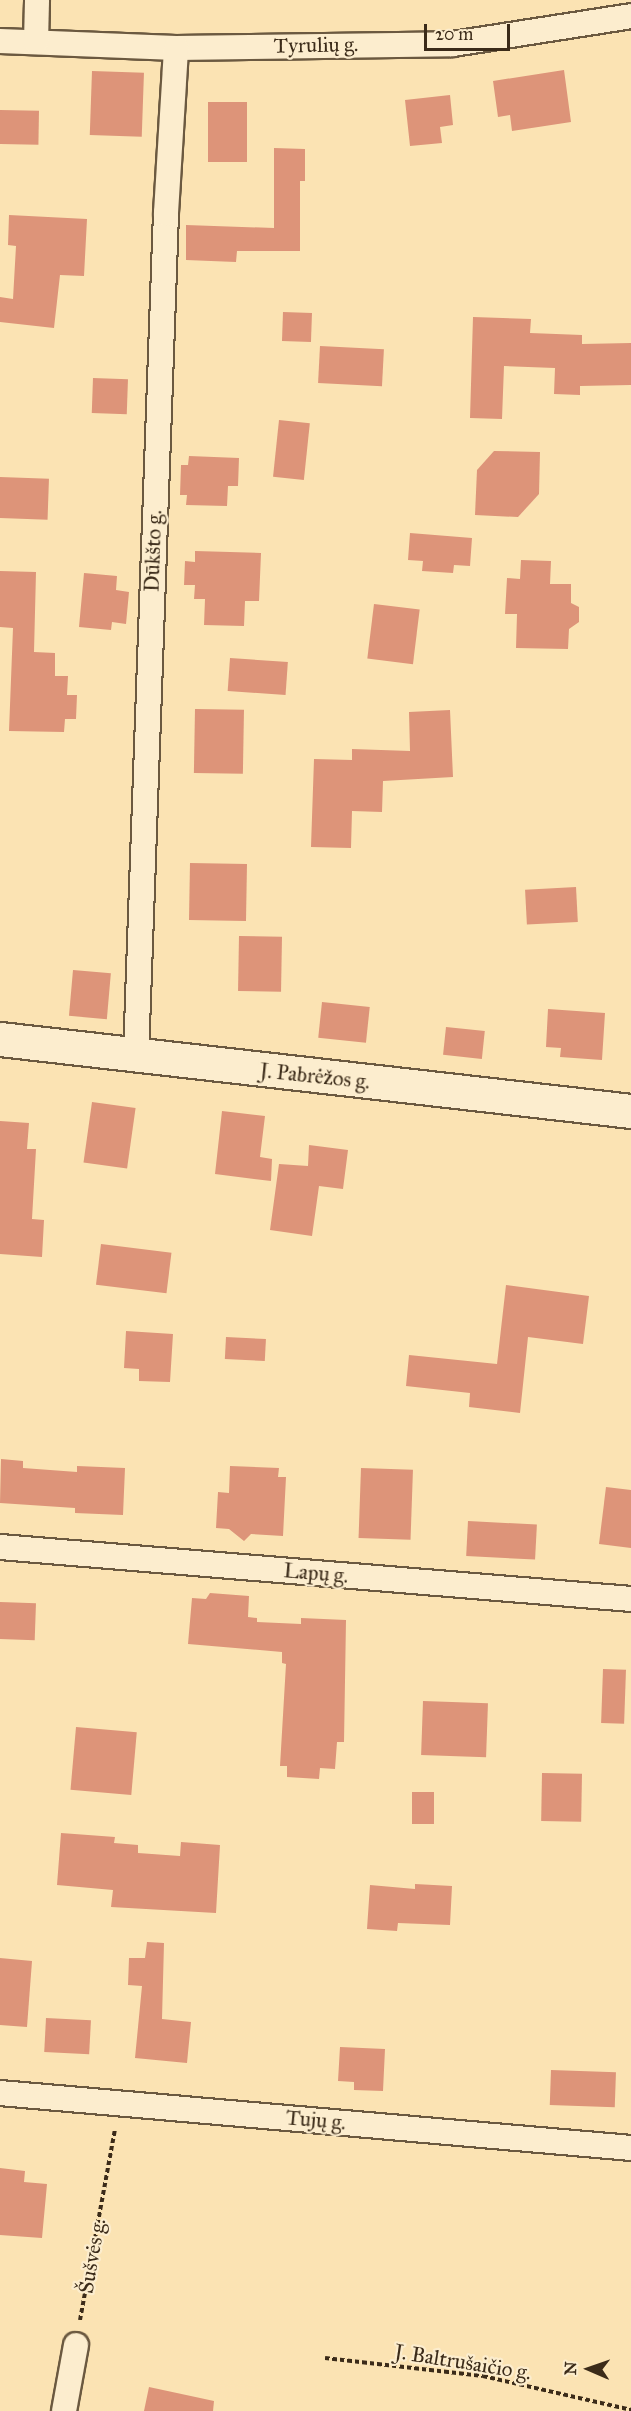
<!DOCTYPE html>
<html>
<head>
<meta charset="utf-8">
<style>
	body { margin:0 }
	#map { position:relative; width:631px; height:2411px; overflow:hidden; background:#fbe3b3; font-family:"IM FELL Great Primer",serif }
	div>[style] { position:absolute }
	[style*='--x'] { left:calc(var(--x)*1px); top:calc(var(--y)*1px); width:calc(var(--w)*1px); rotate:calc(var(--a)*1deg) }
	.building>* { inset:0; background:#dd9479; transform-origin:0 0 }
	.path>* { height:4px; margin-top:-2px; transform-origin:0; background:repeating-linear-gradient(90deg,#3b2b19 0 4.5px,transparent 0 7.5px) }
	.roads { filter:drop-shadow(2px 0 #6b5940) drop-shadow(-2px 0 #6b5940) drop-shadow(0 2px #6b5940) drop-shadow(0 -2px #6b5940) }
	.street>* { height:24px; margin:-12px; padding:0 12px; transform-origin:12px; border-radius:12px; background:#fcedce }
	.secondary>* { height:33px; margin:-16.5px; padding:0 16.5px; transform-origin:16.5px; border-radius:16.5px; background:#fcedce }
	span { translate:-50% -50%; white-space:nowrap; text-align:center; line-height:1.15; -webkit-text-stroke:4.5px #fcedce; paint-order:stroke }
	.street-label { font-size:21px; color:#3b2b19 }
	.north { position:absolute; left:559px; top:2339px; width:60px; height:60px; -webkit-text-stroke:4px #fcedce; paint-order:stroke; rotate:272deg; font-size:16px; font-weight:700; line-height:24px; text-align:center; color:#3b2b19 }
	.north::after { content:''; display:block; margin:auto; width:21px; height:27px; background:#3b2b19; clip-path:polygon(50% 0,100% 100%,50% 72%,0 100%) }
	.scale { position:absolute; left:424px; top:24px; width:86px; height:27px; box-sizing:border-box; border:3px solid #3b2b19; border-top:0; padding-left:8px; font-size:18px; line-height:21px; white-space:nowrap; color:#3b2b19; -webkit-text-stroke:4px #fcedce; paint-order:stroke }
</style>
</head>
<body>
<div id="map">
	<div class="building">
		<i style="clip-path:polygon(564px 70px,571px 122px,512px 131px,510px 115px,498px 117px,493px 81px)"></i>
		<i style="left:92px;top:71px;width:52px;height:64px;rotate:2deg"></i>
		<i style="clip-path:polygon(450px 95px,453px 125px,440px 127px,442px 143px,410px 146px,405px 100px)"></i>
		<i style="left:208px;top:102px;width:39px;height:60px"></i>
		<i style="left:0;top:110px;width:39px;height:34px;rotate:1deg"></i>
		<i style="clip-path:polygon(274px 148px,305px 149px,305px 181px,300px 181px,300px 251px,237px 251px,236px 262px,186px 260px,186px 225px,274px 228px)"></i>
		<i style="clip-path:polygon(9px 215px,87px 219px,84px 276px,60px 275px,54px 328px,0 322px,0 297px,13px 299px,16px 246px,8px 245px)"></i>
		<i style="left:283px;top:312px;width:29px;height:29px;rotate:2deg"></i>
		<i style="clip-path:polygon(473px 317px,531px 319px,530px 333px,582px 335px,582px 344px,631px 343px,631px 385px,580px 386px,580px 395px,554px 394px,555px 368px,504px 366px,502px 419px,470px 418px)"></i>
		<i style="left:320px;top:346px;width:64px;height:37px;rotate:3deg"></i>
		<i style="left:93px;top:378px;width:35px;height:35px;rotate:2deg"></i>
		<i style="left:279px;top:420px;width:31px;height:57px;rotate:6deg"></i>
		<i style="clip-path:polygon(494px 451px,540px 452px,539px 494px,518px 517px,475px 515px,477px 470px)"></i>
		<i style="clip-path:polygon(189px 456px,239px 458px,238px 486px,228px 486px,227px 506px,186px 505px,187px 495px,180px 495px,181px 465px,188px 465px)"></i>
		<i style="left:0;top:477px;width:49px;height:41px;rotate:2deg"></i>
		<i style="clip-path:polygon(410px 533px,472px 538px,470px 566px,454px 565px,453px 573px,422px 571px,423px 561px,408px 560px)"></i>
		<i style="clip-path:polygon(195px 551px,261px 553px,259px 601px,245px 601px,244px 626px,204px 625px,205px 599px,194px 599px,195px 585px,184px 585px,185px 561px,195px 562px)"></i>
		<i style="clip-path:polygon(521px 560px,551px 561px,550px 584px,571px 584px,571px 603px,579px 607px,579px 622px,569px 629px,568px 649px,516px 648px,517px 614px,505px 614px,507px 578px,520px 579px)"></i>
		<i style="clip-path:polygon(0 571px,36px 572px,34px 652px,55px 653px,55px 676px,68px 676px,67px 695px,77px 695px,76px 719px,65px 719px,64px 732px,9px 731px,13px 628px,0 627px)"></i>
		<i style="clip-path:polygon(84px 573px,117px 576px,116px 590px,129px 592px,126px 624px,112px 622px,111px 630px,79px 627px)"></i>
		<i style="left:374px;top:604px;width:46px;height:55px;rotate:7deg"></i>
		<i style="left:230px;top:658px;width:58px;height:33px;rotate:4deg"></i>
		<i style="left:195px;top:709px;width:49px;height:64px;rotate:1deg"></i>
		<i style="clip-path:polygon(450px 710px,453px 777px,383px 781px,382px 812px,352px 811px,351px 848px,311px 847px,314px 759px,352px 760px,352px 749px,410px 751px,409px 712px)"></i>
		<i style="left:190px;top:863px;width:57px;height:57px;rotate:1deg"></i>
		<i style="left:576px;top:887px;width:35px;height:51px;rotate:87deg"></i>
		<i style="left:239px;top:936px;width:43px;height:55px;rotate:1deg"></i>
		<i style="left:73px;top:970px;width:38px;height:46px;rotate:5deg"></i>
		<i style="left:322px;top:1002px;width:48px;height:36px;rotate:6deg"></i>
		<i style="clip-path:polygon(548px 1009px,605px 1013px,602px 1060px,560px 1057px,561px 1048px,546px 1047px)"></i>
		<i style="left:446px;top:1027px;width:39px;height:28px;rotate:6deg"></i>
		<i style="left:92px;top:1102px;width:44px;height:61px;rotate:8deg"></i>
		<i style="clip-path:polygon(222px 1111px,265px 1116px,260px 1157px,272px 1159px,271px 1181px,215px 1174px)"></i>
		<i style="clip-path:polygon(0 1121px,29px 1123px,27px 1149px,36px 1149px,32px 1219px,44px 1220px,42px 1257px,0 1254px)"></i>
		<i style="clip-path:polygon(309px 1145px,348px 1150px,343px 1189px,319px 1186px,312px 1236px,270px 1230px,279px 1164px,308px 1166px)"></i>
		<i style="left:101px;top:1244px;width:71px;height:41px;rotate:7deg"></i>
		<i style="clip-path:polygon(506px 1285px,589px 1296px,583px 1344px,528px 1337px,520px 1413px,469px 1407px,470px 1393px,406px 1386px,409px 1355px,497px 1364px)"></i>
		<i style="clip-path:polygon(126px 1331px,173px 1334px,170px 1382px,139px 1381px,139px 1369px,124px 1368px)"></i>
		<i style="left:226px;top:1337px;width:40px;height:22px;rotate:3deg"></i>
		<i style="clip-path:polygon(1px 1459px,23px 1461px,23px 1468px,77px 1472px,77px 1466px,125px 1468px,123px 1515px,75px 1513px,75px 1508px,0 1503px)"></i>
		<i style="clip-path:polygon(230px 1466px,279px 1468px,278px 1477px,286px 1477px,283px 1536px,251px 1534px,244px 1541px,229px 1529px,216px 1528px,218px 1492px,229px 1493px)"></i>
		<i style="left:361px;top:1468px;width:52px;height:70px;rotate:2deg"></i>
		<i style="clip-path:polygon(606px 1487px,631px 1490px,631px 1548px,599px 1544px)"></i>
		<i style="left:468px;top:1521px;width:69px;height:35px;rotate:3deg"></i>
		<i style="clip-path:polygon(210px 1593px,249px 1596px,248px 1617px,257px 1618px,257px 1622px,301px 1624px,301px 1618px,346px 1620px,344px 1742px,337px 1742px,335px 1769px,320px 1768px,319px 1779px,287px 1777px,287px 1766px,280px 1766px,286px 1664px,282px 1663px,282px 1652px,188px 1644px,192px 1598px,206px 1599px)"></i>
		<i style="left:0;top:1602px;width:36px;height:37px;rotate:2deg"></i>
		<i style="left:603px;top:1669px;width:23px;height:54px;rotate:2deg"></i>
		<i style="left:423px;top:1701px;width:65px;height:54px;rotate:2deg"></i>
		<i style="left:76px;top:1727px;width:61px;height:63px;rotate:5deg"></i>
		<i style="left:542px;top:1773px;width:40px;height:48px;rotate:1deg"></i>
		<i style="left:412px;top:1792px;width:22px;height:32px"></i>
		<i style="clip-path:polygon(61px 1833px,115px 1837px,114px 1843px,138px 1845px,138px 1853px,180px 1856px,181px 1842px,220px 1845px,216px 1913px,111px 1907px,113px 1890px,57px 1885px)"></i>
		<i style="clip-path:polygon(415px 1884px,452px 1886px,450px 1925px,398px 1923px,397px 1931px,367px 1929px,370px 1885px,415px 1889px)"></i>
		<i style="clip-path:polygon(147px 1942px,164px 1943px,162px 2019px,191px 2022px,187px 2063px,135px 2058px,142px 1986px,128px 1985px,129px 1958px,145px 1958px)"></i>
		<i style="clip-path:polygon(0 1958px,32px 1961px,27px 2027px,0 2025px)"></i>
		<i style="left:46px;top:2018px;width:45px;height:34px;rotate:3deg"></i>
		<i style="clip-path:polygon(340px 2047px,385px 2049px,383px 2091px,354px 2090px,354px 2082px,338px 2081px)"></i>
		<i style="left:551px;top:2070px;width:65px;height:35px;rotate:2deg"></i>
		<i style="clip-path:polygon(0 2168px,25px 2171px,24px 2182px,47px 2184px,42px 2238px,0 2235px)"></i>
		<i style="clip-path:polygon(149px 2387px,214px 2401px,213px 2411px,144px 2411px)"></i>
	</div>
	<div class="path">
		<i style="--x:80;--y:2320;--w:194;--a:-79.6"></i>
		<i style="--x:325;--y:2358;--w:159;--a:6.5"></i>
		<i style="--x:483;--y:2376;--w:152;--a:12.9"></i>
	</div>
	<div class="roads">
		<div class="street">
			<i style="--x:0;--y:41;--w:176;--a:2.3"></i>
			<i style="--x:176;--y:48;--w:277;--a:-0.8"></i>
			<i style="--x:453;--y:44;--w:180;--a:-8.9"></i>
			<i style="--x:36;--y:42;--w:42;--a:-88.6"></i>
			<i style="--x:136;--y:1055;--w:843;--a:-87.96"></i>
			<i style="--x:166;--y:213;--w:165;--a:-86.5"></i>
			<i style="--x:0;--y:1547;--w:633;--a:4.71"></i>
			<i style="--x:0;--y:2093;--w:633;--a:4.98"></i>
			<i style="--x:64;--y:2411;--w:67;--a:-79.7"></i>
		</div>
		<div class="secondary">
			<i style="--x:0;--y:1039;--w:635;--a:6.51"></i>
		</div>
	</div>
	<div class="street-label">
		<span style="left:316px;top:45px;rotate:-1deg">Tyrulių g.</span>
		<span style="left:153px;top:551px;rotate:-88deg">Dūkšto g.</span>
		<span style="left:315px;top:1076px;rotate:6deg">J. Pabrėžos g.</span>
		<span style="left:316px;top:1573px;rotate:5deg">Lapų g.</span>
		<span style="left:316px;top:2120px;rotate:5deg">Tujų g.</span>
		<span style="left:92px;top:2256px;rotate:-80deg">Šušvės g.</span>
		<span style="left:463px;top:2362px;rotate:9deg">J. Baltrušaičio g.</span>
	</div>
	<div class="north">N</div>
	<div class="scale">20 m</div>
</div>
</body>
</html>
